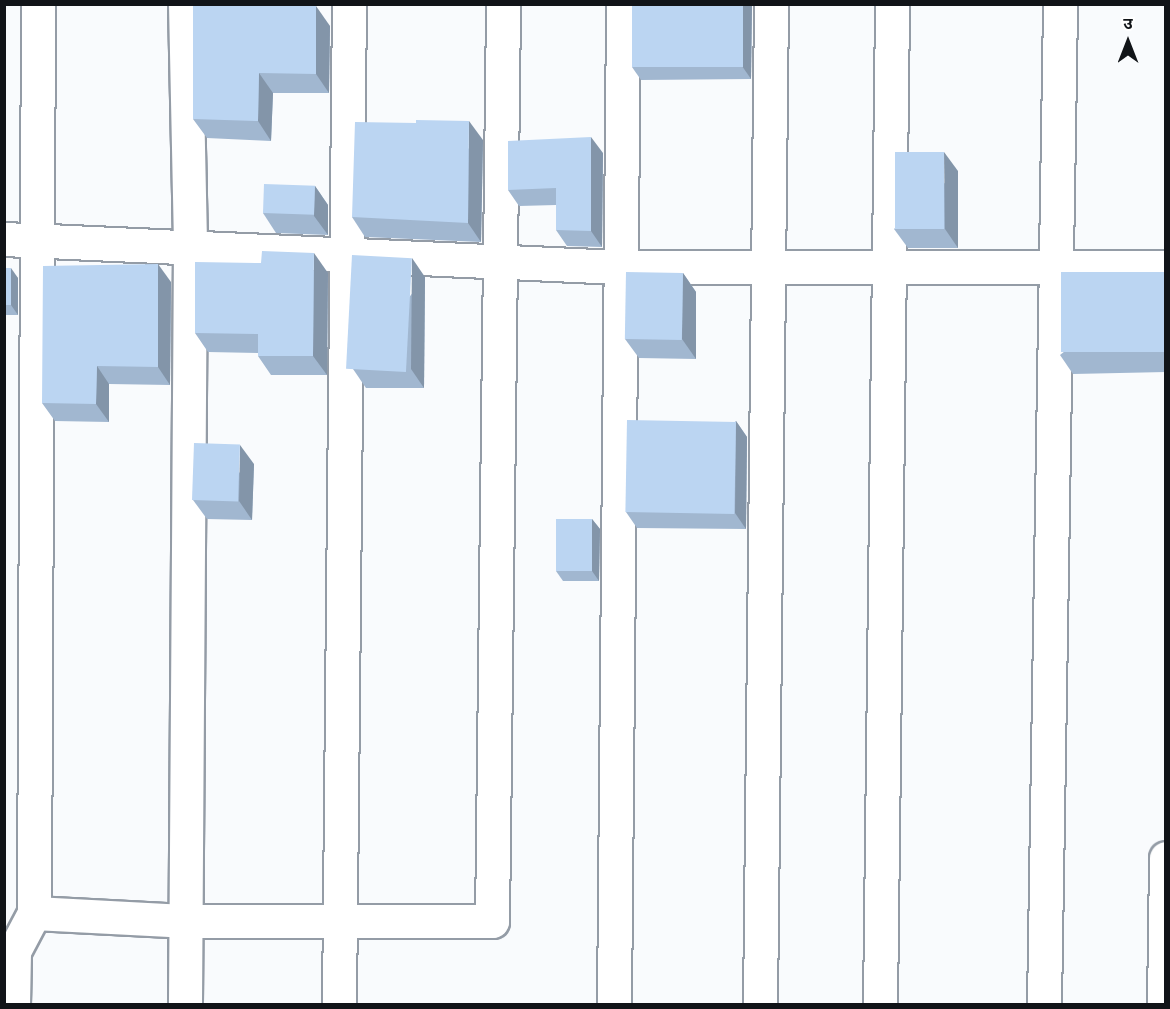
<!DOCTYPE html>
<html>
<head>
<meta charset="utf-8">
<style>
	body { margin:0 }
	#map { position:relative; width:1170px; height:1009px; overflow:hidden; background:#f9fbfd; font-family:"Source Sans 3","Noto Sans Devanagari",sans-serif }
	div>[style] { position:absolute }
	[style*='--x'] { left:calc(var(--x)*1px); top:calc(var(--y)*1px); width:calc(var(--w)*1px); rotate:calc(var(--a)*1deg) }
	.roads { filter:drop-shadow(2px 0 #949ca6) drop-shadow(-2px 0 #949ca6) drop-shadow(0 2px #949ca6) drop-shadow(0 -2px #949ca6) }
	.minor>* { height:33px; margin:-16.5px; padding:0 16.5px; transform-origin:16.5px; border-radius:16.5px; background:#fff }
	.wall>* { inset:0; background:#a1b7d0 }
	.shaded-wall>* { inset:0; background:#8395a9 }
	.building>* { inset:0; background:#bbd5f2; transform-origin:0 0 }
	span { translate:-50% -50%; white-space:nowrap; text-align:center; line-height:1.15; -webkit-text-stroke:4.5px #fff; paint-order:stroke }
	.frame { position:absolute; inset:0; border:6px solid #111418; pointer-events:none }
	.north { position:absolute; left:1098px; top:12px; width:60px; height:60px; -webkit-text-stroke:4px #fff; paint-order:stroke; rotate:0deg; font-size:16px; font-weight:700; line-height:24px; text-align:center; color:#111418 }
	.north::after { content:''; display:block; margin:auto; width:21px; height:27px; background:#111418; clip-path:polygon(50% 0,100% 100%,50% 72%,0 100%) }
</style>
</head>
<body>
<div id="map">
	<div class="roads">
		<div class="minor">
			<i style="--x:185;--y:4;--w:244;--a:88.8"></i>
			<i style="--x:190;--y:248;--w:756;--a:90.38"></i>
			<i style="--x:4;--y:239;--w:616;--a:2.61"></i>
			<i style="--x:619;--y:267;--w:547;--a:0"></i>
			<i style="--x:34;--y:913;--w:909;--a:-89.75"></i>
			<i style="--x:4;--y:951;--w:10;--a:0"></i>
			<i style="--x:14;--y:951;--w:43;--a:-62.2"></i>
			<i style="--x:34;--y:913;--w:155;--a:3"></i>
			<i style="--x:189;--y:921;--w:303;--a:0"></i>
			<i style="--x:492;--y:921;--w:917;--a:-89.31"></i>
			<i style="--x:13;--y:1004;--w:53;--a:-88.9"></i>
			<i style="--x:339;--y:1004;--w:1000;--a:-89.43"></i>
			<i style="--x:614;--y:1004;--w:1000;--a:-89.48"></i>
			<i style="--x:760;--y:1004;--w:1000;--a:-89.37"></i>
			<i style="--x:880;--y:1004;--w:1000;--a:-89.31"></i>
			<i style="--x:1044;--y:1004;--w:1000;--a:-89.08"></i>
			<i style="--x:1164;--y:1004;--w:146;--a:-89.2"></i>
		</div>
	</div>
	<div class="wall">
		<i style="clip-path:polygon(193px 4px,265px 4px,265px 6px,330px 26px,329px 93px,273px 93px,271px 141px,207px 138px,193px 119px)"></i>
		<i style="clip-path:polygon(752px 4px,751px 79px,641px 80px,632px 67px)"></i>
		<i style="clip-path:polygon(483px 140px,481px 242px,365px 237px,352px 217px)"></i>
		<i style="clip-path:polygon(603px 153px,602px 247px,567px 246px,556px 230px,556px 205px,519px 206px,508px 190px)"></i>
		<i style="clip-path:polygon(958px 171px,958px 248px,908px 248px,894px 229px)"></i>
		<i style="clip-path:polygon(315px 186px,328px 205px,328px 235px,276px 233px,263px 213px)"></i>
		<i style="clip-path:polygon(261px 263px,328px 273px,327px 375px,271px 375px,258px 356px,258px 353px,208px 352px,195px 333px)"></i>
		<i style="clip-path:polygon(4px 268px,18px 278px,18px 315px,4px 315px)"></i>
		<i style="clip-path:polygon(1166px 272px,1166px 372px,1073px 374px,1060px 355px)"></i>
		<i style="clip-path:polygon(683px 273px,696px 292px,696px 359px,639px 358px,625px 339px)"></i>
		<i style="clip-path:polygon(425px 277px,424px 388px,366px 388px,353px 369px)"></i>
		<i style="clip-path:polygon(171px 282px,170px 385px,109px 384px,109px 422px,55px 421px,42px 403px)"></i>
		<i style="clip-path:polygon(736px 421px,747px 437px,746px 529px,637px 528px,626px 512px)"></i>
		<i style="clip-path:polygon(254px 464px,252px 520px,207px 519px,193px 500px)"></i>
		<i style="clip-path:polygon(592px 519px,600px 529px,599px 581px,563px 581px,556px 571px)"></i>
	</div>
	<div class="shaded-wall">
		<i style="clip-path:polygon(743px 4px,752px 4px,751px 79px,742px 66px)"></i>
		<i style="clip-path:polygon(316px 6px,330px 26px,329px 93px,316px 74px)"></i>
		<i style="clip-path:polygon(259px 73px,273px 93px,271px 141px,258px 121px)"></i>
		<i style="clip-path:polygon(469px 121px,483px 140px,481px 242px,468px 223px)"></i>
		<i style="clip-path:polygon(591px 137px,603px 153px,602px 247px,591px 231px)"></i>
		<i style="clip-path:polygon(944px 152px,958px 171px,958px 248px,945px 229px)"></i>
		<i style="clip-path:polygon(315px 186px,328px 205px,328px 235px,314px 216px)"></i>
		<i style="clip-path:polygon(314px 253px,328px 273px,327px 375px,313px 356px)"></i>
		<i style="clip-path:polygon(412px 258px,425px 277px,424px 388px,411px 369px)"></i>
		<i style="clip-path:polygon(158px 264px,171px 282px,170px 385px,158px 367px)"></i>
		<i style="clip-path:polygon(11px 268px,18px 278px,18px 315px,11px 305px)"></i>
		<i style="clip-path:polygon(683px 273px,696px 292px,696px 359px,682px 339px)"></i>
		<i style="clip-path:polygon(97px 366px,109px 384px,109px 422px,96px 404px)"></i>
		<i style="clip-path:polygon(736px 421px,747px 437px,746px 529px,735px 513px)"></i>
		<i style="clip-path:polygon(240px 445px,254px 464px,252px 520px,239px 501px)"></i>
		<i style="clip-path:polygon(592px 519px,600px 529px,599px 581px,592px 571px)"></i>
	</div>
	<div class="building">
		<i style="clip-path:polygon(193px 4px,251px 4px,251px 6px,316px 6px,316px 74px,259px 73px,258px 121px,193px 119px)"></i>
		<i style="left:632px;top:4px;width:111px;height:63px"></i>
		<i style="clip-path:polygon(416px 120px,469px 121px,468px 223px,352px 217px,355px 122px,416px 123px)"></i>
		<i style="clip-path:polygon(591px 137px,591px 231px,556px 230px,556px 188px,508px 190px,508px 141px)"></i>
		<i style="left:895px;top:152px;width:49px;height:77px"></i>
		<i style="left:264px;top:184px;width:51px;height:29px;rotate:2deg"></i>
		<i style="clip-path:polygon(262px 251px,314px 253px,313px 356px,258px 356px,258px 334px,195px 333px,195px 262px,261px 263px)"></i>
		<i style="left:352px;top:255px;width:60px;height:114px;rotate:3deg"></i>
		<i style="clip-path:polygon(158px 264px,158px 367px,97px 366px,96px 404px,42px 403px,43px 266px)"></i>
		<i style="left:4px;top:268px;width:7px;height:37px"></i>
		<i style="left:626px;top:272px;width:57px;height:67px;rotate:1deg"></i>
		<i style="left:1166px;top:272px;width:80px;height:105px;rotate:90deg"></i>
		<i style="left:627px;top:420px;width:109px;height:92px;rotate:1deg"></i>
		<i style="left:194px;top:443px;width:46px;height:57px;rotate:2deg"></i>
		<i style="left:556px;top:519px;width:36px;height:52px"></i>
	</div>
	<div class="frame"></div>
	<div class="north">उ</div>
</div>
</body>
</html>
